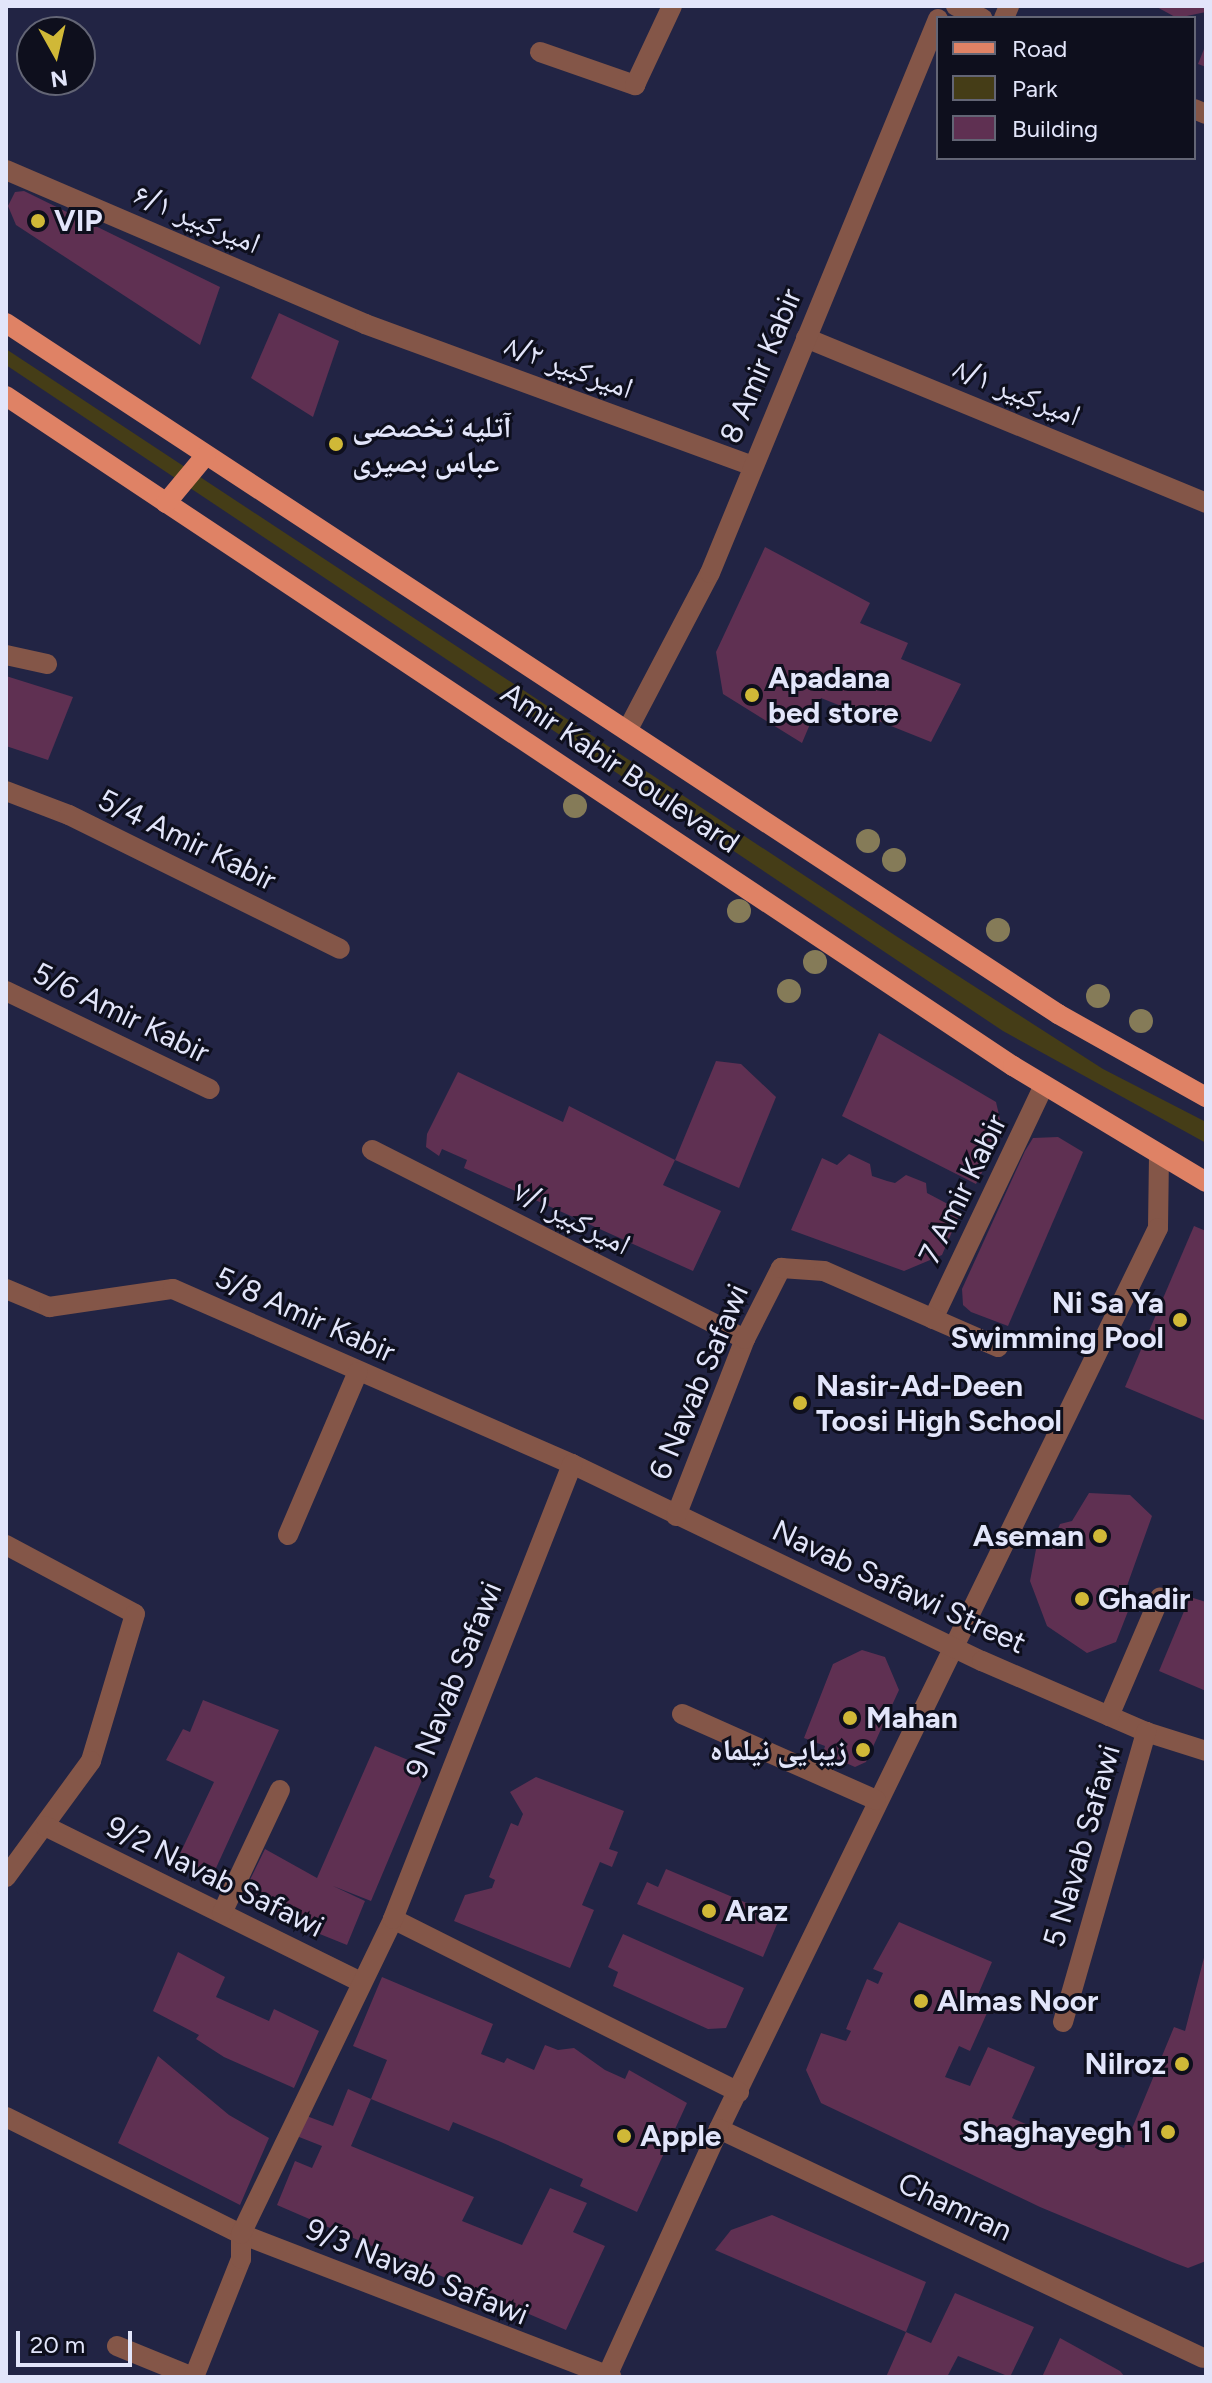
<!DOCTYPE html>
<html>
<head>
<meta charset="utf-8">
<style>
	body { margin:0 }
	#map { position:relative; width:1212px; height:2383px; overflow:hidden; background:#222444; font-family:Figtree,"Noto Naskh Arabic",sans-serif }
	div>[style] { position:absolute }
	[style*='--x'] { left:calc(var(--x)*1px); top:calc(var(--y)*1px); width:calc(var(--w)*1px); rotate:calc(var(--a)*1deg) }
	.green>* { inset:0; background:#453d17 }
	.building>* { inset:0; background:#5f3052 }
	.minor>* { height:20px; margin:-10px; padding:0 10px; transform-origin:10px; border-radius:10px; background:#845648 }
	.major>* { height:20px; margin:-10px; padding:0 10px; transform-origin:10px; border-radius:10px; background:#df8265 }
	.trees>* { width:24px; height:24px; margin:-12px; border-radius:50%; background:#857b58 }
	.dots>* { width:22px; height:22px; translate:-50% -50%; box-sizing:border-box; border:4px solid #0e0f1d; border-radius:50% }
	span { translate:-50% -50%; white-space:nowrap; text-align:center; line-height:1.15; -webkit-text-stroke:6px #0e0f1d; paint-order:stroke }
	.street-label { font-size:30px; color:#e2e5fa }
	.poi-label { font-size:30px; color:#e2e5fa; font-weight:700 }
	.left { translate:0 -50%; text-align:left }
	.right { translate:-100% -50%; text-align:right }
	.frame { position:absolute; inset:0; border:8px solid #e2e5fa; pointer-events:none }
	.legend { position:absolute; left:936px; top:16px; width:260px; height:144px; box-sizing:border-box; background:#0e0f1d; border:2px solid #636575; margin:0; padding:10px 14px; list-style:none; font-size:24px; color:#e2e5fa }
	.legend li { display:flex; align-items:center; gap:16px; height:40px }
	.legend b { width:40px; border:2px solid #636575 }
	.north { position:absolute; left:16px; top:16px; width:80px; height:80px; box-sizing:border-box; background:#0e0f1d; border:2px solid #636575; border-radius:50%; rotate:172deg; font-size:22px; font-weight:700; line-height:32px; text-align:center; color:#e2e5fa }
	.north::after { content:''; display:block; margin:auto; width:28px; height:36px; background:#d0b837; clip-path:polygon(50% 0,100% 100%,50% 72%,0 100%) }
	.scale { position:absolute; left:16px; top:2331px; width:116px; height:36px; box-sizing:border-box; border:4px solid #e2e5fa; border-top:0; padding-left:10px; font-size:24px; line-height:28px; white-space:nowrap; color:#e2e5fa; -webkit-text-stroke:6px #0e0f1d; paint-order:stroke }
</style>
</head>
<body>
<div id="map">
	<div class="green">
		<i style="clip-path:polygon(6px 349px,896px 936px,1103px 1069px,1206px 1122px,1206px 1143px,1003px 1031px,6px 365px)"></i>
	</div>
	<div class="building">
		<i style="clip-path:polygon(1155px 6px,1206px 6px,1206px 12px,1177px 18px)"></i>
		<i style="clip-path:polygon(1206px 44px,1206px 67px,1198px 64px)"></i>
		<i style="clip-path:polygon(24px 191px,220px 287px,200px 345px,16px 225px,8px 206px,15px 192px)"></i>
		<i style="clip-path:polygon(279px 313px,339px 341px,313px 417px,251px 378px)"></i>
		<i style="clip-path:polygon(765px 547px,870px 603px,860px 623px,908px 643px,901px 659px,961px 684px,931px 742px,821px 698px,802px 743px,723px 694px,716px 652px)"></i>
		<i style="clip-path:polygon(6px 676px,73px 697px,48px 760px,6px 746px)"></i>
		<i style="clip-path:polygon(879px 1033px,996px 1102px,1003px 1132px,976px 1184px,842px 1116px)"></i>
		<i style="clip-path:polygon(716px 1061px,741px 1064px,776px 1097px,739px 1188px,675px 1160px)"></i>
		<i style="clip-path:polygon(458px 1072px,563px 1122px,569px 1106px,675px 1160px,663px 1185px,721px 1211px,693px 1271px,464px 1168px,467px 1160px,442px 1149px,439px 1156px,426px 1147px,427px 1134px)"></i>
		<i style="clip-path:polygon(1058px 1137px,1083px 1152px,1008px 1326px,971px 1312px,963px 1305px,962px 1289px,1025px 1151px,1033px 1138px)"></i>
		<i style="clip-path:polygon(849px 1154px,870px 1164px,872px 1176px,887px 1181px,895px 1183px,906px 1175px,926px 1183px,927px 1193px,961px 1211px,942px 1255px,904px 1271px,791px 1230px,822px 1158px,837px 1165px)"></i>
		<i style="clip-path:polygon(1194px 1226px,1206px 1231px,1206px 1421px,1125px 1387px)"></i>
		<i style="clip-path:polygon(1089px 1493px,1130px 1495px,1152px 1516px,1123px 1597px,1132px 1601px,1116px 1642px,1087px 1653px,1047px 1626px,1030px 1581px,1037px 1544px,1049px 1549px,1060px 1524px,1072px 1521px)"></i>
		<i style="clip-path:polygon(1190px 1597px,1206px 1602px,1206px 1691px,1159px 1671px)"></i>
		<i style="clip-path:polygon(862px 1650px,885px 1657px,899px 1690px,866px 1762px,855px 1767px,823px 1753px,825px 1746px,804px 1738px,833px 1664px)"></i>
		<i style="clip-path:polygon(203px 1700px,279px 1730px,211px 1879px,176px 1862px,214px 1782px,166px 1760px,183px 1729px,190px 1732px)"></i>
		<i style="clip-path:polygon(375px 1746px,427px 1768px,371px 1901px,333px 1886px,365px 1901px,347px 1945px,295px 1924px,244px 1892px,265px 1849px,317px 1878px)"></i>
		<i style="clip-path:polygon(536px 1777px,624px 1811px,609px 1849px,618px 1852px,612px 1867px,600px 1862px,582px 1905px,594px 1910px,570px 1968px,454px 1921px,465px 1895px,492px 1888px,495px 1880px,489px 1877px,511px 1823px,518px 1826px,523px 1814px,510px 1792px)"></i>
		<i style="clip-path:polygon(666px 1869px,780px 1917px,763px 1957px,637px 1904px,647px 1882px,658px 1887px)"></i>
		<i style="clip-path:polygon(899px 1922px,992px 1962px,977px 1997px,991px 2004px,970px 2051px,959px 2046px,945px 2077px,970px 2086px,988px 2047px,1035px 2067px,1012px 2118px,1069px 2143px,1076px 2131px,1124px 2148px,1174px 2027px,1185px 2031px,1206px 1950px,1206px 2261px,1188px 2268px,1172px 2262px,1040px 2207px,821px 2103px,806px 2070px,821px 2033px,846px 2041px,851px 2031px,846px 2029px,867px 1979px,878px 1984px,883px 1973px,873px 1969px)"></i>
		<i style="clip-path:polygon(623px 1934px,744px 1988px,726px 2028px,708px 2029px,613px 1986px,618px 1972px,608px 1967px)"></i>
		<i style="clip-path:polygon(178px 1952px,225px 1977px,216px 1997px,269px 2021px,274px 2009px,319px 2031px,294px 2088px,224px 2057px,196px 2039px,199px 2035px,153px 2011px)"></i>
		<i style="clip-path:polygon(382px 1977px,493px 2024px,481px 2054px,504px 2063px,507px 2058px,534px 2070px,545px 2045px,558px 2050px,574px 2048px,605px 2070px,625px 2079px,629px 2070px,687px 2103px,637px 2212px,580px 2186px,583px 2179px,501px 2142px,453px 2122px,449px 2131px,371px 2099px,351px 2146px,474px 2197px,462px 2221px,522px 2245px,550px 2188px,587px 2203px,573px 2232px,605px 2246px,566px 2330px,277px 2205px,295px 2161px,312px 2168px,322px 2146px,294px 2135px,304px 2115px,333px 2126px,348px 2089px,371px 2099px,387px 2060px,353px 2046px)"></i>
		<i style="clip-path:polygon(158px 2056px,229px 2115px,269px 2138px,240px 2205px,118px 2143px)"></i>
		<i style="clip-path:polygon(772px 2215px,926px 2282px,906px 2332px,715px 2250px,731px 2230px)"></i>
		<i style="clip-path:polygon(955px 2293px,1034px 2327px,1010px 2377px,958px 2356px,947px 2377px,886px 2377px,906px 2332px,931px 2343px)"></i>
		<i style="clip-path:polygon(1060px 2338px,1120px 2371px,1125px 2377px,1042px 2377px)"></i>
	</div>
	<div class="minor">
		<i style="--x:956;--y:6;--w:29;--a:25"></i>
		<i style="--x:1004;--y:18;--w:13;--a:-67"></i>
		<i style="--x:540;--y:52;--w:101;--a:19.2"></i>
		<i style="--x:635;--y:85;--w:87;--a:-64.9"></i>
		<i style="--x:1194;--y:109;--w:13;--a:23"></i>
		<i style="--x:6;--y:170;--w:391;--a:23.2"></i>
		<i style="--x:365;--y:324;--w:412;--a:20.1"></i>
		<i style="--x:806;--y:338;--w:433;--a:22.4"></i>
		<i style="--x:6;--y:655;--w:42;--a:12.4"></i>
		<i style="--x:627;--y:731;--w:178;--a:-62.3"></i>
		<i style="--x:710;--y:573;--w:599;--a:-67.63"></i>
		<i style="--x:6;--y:791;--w:67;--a:20.9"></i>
		<i style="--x:69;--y:815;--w:302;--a:26.3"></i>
		<i style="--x:6;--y:991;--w:226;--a:25.7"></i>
		<i style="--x:372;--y:1150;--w:418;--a:26.9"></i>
		<i style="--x:1159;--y:1156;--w:72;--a:90.8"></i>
		<i style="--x:1158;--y:1228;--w:1002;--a:115.98"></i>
		<i style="--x:719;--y:2129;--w:535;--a:25.32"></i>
		<i style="--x:6;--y:1289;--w:47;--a:22.7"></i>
		<i style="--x:49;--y:1307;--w:125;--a:-8.3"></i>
		<i style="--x:173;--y:1289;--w:436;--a:23.7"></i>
		<i style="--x:572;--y:1464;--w:455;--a:25.7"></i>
		<i style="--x:982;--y:1661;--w:179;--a:23.4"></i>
		<i style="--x:1146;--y:1732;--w:63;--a:17.6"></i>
		<i style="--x:933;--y:1319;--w:259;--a:-64.6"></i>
		<i style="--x:676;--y:1516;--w:190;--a:-68.7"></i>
		<i style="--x:745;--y:1339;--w:80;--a:-63.1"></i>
		<i style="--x:781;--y:1268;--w:43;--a:4"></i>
		<i style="--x:824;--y:1271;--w:190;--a:23.6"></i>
		<i style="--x:288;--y:1535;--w:177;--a:-66.8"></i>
		<i style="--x:6;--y:1545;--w:146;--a:28.1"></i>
		<i style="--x:135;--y:1614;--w:153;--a:106.7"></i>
		<i style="--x:91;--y:1761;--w:144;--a:126.2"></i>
		<i style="--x:682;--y:1714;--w:212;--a:23.9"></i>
		<i style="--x:1109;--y:1716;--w:129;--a:-66.8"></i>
		<i style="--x:45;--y:1826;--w:350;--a:26.3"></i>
		<i style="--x:222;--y:1913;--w:136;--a:-64.8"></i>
		<i style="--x:393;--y:1919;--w:387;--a:26.6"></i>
		<i style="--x:1063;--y:2022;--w:302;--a:-74"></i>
		<i style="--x:6;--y:2117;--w:263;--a:26.5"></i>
		<i style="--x:241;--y:2234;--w:397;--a:21.1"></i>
		<i style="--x:117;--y:2346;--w:82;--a:22.2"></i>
		<i style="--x:607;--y:2376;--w:271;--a:-65.6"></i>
		<i style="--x:194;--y:2377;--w:127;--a:-68.3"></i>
		<i style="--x:241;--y:2259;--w:25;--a:-90"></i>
		<i style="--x:241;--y:2234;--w:350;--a:-64.2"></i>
		<i style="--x:393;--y:1919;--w:489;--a:-68.5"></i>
	</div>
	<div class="major">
		<i style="--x:6;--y:323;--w:1259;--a:33.3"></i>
		<i style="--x:1058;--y:1014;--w:170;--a:29.3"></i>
		<i style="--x:6;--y:396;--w:1210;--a:33.64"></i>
		<i style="--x:1013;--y:1066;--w:225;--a:31"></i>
		<i style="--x:166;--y:503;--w:62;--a:-50.2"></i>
	</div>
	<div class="trees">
		<i style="left:575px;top:806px"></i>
		<i style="left:868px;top:841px"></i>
		<i style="left:894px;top:860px"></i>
		<i style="left:739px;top:911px"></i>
		<i style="left:998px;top:930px"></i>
		<i style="left:815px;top:962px"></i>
		<i style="left:789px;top:991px"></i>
		<i style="left:1098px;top:996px"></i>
		<i style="left:1141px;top:1021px"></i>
	</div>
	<div class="dots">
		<i style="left:38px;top:221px;background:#d0b837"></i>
		<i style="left:336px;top:444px;background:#d0b837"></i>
		<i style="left:752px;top:695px;background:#d0b837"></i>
		<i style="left:1180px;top:1320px;background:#d0b837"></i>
		<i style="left:800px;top:1403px;background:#d0b837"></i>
		<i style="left:1100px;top:1536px;background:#d0b837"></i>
		<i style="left:1082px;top:1599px;background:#d0b837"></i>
		<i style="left:850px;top:1718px;background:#d0b837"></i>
		<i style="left:863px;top:1750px;background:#d0b837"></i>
		<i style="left:709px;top:1911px;background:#d0b837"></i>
		<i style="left:921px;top:2001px;background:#d0b837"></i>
		<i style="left:1182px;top:2064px;background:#d0b837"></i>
		<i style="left:1168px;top:2132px;background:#d0b837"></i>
		<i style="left:624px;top:2136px;background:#d0b837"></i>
	</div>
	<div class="street-label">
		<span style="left:197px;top:219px;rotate:23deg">امیرکبیر ۶/۱</span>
		<span style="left:761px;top:366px;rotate:-67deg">8 Amir Kabir</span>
		<span style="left:569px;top:367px;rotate:20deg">امیرکبیر ۸/۲</span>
		<span style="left:1017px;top:392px;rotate:22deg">امیرکبیر ۸/۱</span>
		<span style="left:620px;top:768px;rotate:34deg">Amir Kabir Boulevard</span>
		<span style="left:187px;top:840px;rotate:26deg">5/4 Amir Kabir</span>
		<span style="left:121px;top:1013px;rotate:26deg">5/6 Amir Kabir</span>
		<span style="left:963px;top:1189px;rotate:-64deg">7 Amir Kabir</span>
		<span style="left:572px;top:1218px;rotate:27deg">امیرکبیر۷/۱</span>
		<span style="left:305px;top:1315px;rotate:24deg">5/8 Amir Kabir</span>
		<span style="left:699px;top:1382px;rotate:-67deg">6 Navab Safawi</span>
		<span style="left:899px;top:1587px;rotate:25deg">Navab Safawi Street</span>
		<span style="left:454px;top:1680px;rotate:-68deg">9 Navab Safawi</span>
		<span style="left:1082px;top:1846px;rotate:-74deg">5 Navab Safawi</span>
		<span style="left:215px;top:1877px;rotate:26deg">9/2 Navab Safawi</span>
		<span style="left:955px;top:2207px;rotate:25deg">Chamran</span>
		<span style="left:417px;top:2272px;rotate:22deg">9/3 Navab Safawi</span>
	</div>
	<div class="poi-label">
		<span class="left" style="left:54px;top:221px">VIP</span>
		<span class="left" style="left:352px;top:444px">آتلیه تخصصی<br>عباس بصیری</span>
		<span class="left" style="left:768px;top:695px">Apadana<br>bed store</span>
		<span class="right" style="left:1164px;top:1320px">Ni Sa Ya<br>Swimming Pool</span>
		<span class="left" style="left:816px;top:1403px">Nasir-Ad-Deen<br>Toosi High School</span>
		<span class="right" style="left:1084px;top:1536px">Aseman</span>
		<span class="left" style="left:1098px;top:1599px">Ghadir</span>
		<span class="left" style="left:866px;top:1718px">Mahan</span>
		<span class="right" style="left:847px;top:1750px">زیبایی نیلماه</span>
		<span class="left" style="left:725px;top:1911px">Araz</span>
		<span class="left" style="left:937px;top:2001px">Almas Noor</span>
		<span class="right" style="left:1166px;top:2064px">Nilroz</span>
		<span class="right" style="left:1152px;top:2132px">Shaghayegh 1</span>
		<span class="left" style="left:640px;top:2136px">Apple</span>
	</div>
	<div class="frame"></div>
	<ul class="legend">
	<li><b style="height:10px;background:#df8265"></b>Road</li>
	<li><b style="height:22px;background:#453d17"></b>Park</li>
	<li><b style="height:22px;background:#5f3052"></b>Building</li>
	</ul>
	<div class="north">N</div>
	<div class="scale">20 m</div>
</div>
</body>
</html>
